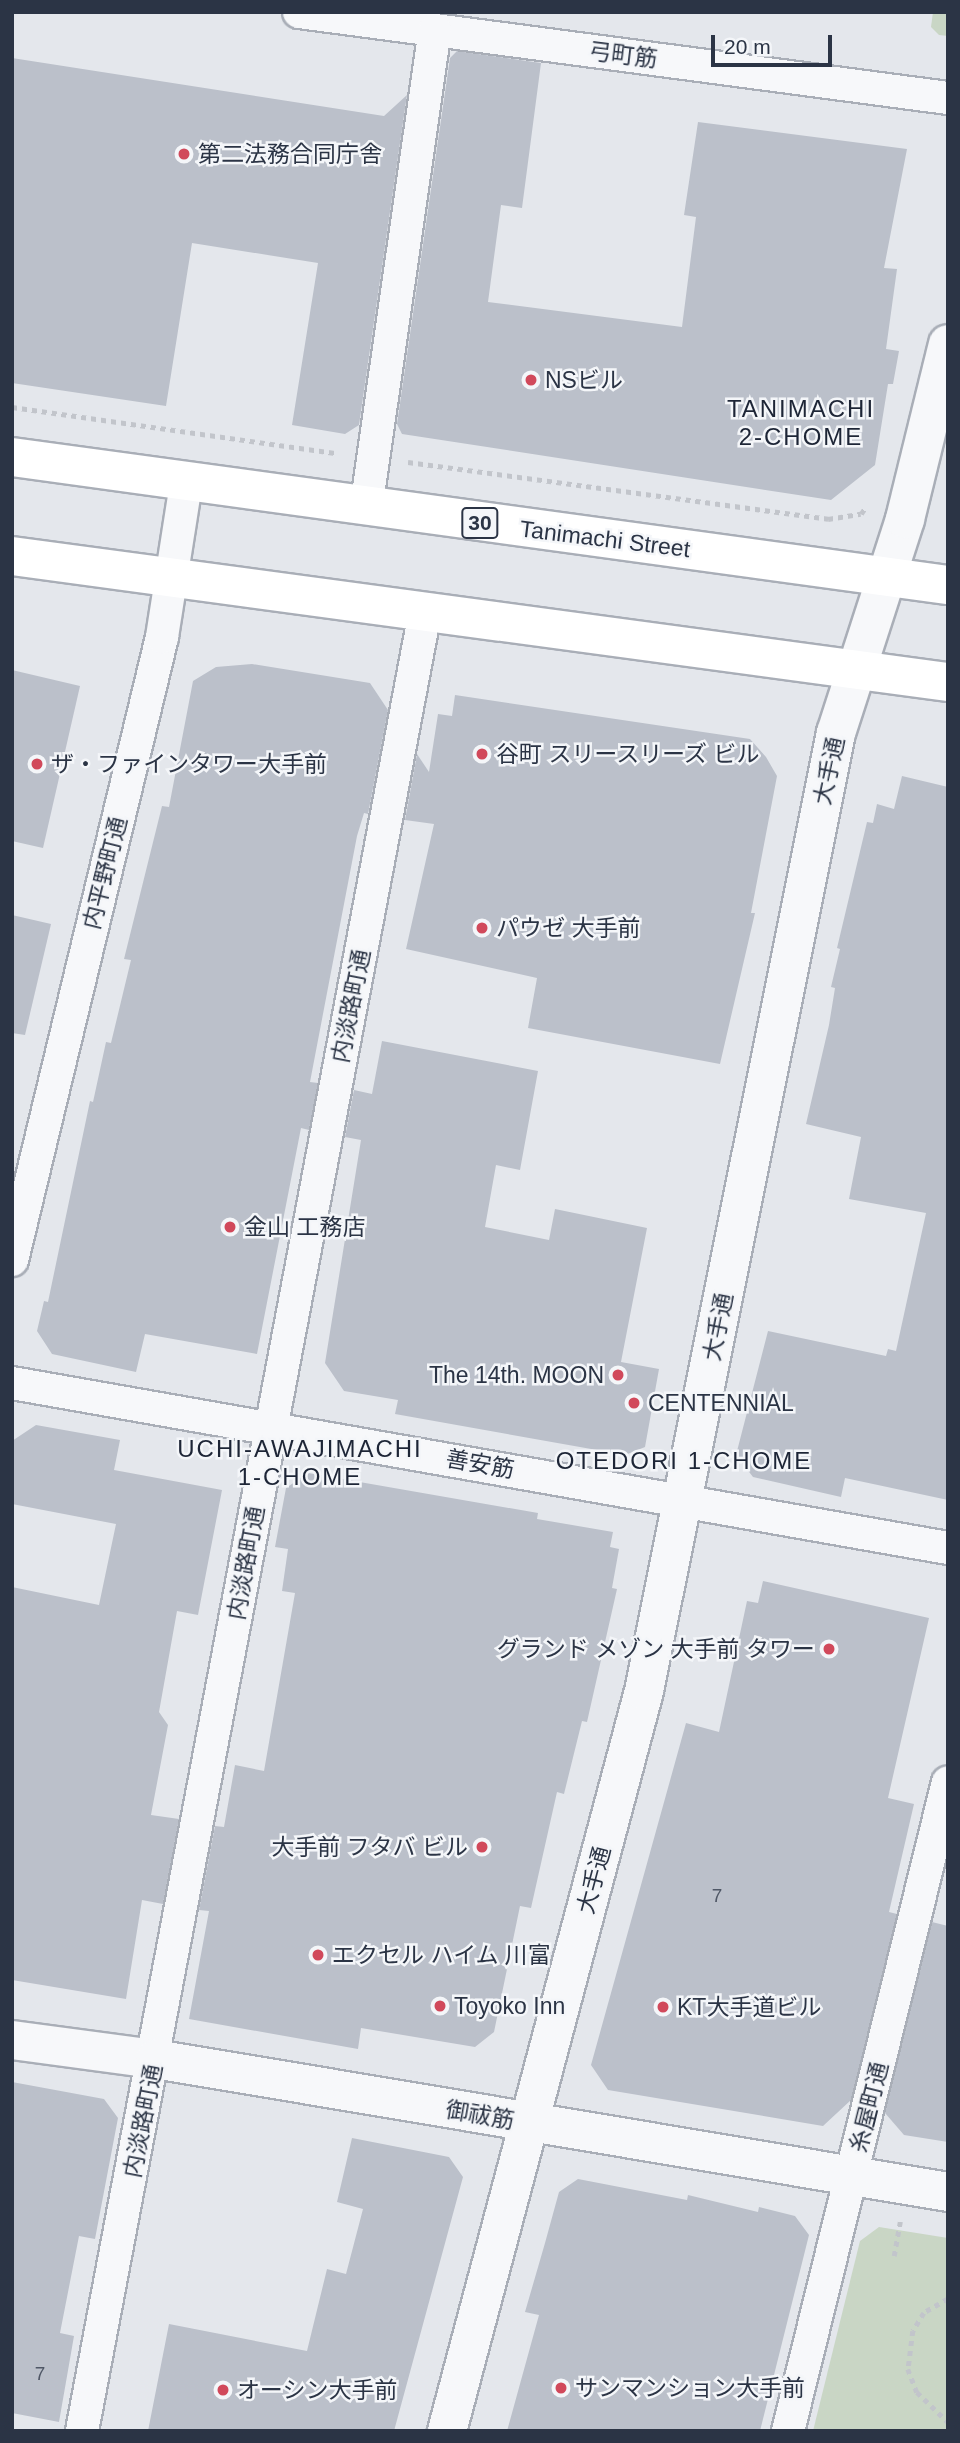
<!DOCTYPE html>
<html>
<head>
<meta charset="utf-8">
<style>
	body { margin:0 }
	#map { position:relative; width:960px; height:2443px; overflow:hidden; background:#e4e7ec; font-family:Helvetica,"Noto Sans JP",sans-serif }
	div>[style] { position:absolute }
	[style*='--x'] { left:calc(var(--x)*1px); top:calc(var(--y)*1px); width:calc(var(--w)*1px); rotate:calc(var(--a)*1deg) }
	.green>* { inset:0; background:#c9d6c5 }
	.building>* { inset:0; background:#bbc0ca }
	.path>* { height:4.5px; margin-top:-2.25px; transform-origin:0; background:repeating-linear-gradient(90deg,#c2c5cb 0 5px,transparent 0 10px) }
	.roads { filter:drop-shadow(2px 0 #a9aeb7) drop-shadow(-2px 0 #a9aeb7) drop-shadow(0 2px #a9aeb7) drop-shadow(0 -2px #a9aeb7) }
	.minor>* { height:32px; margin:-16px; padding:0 16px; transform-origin:16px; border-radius:16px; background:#f7f8fa }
	.tertiary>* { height:38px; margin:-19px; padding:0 19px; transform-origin:19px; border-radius:19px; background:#f7f8fa }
	.primary>* { height:38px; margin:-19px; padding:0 19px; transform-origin:19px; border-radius:19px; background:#fff }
	.dots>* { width:19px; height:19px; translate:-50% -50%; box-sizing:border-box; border:4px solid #f4f6f9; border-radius:50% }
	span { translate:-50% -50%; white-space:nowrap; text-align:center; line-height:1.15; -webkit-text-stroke:5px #f4f6f9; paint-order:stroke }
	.number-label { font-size:19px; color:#4f5766 }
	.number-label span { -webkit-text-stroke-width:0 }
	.shield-label span { padding:2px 5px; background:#f4f6f9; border:2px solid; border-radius:5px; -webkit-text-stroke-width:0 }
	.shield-label { font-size:21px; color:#2b3445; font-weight:700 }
	.street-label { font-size:23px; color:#2b3445 }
	.poi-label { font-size:23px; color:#2b3445 }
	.left { translate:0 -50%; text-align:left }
	.right { translate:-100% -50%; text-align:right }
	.neighbourhood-label { font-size:24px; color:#1d2536; letter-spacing:2px }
	.frame { position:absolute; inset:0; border:14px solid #2b3445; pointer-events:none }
	.scale { position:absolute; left:711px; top:35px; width:121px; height:32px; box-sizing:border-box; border:4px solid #2b3445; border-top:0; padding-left:9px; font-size:21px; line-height:24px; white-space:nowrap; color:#2b3445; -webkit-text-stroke:5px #f4f6f9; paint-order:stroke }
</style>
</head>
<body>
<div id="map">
	<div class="green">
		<i style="clip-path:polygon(933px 12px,948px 12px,948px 36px,939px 35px,931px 27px)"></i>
		<i style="clip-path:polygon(879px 2227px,948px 2238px,948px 2431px,813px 2431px,860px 2241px)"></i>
	</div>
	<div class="building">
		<i style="clip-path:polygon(457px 51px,541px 63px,522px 208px,501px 205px,488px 302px,682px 327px,696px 217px,684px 215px,698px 122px,907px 149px,884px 268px,897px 269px,886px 349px,899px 351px,893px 384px,888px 384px,875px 465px,831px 500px,402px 434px,397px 424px,450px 58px)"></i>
		<i style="clip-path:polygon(12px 58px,384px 116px,407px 95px,359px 425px,345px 434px,292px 425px,318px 263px,192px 243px,166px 406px,12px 383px)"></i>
		<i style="clip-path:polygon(252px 664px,370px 683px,388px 710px,368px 814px,364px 813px,357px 836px,310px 1082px,318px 1083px,309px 1130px,301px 1128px,257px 1354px,145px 1334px,136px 1372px,52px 1354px,37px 1331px,44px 1301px,48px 1302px,90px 1101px,93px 1102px,106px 1042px,111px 1043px,131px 960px,124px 959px,162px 806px,169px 807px,193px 681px,216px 667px)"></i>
		<i style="clip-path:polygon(12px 670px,80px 686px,43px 848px,12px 841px)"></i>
		<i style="clip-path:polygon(455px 695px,750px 739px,766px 757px,777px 776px,751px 913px,755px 913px,720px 1064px,528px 1028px,537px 978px,406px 949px,434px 824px,405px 820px,417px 754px,429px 772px,438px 714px,452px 716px)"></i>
		<i style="clip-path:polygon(902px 776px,948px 787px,948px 1500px,845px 1478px,841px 1497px,753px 1477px,736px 1455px,768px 1331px,886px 1356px,888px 1349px,896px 1351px,926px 1213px,849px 1199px,861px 1137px,806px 1124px,829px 1025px,835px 988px,831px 987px,840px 949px,837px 948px,867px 822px,873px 823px,877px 804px,894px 809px)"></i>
		<i style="clip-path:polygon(12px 915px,51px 924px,25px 1035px,12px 1033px)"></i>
		<i style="clip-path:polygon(382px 1041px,538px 1071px,520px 1170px,496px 1165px,485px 1227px,549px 1240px,555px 1209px,647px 1228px,621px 1362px,659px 1369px,645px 1447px,625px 1455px,395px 1414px,398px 1400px,344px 1391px,325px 1363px,361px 1140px,345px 1137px,354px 1090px,372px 1094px)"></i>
		<i style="clip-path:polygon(36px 1425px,120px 1440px,114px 1470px,222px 1490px,198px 1615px,177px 1611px,159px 1712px,168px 1725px,151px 1815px,179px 1819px,163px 1904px,142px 1900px,126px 1999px,12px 1980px,12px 1587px,99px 1605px,116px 1524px,12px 1504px,12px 1441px)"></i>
		<i style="clip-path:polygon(308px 1473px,538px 1513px,537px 1519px,613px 1532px,610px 1547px,619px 1549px,612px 1588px,617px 1589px,587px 1722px,582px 1721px,564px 1794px,557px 1792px,531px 1908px,520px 1906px,494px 2032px,475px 2047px,361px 2028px,358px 2049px,189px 2019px,209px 1911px,199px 1910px,215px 1826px,224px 1827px,235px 1765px,264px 1771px,295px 1593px,282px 1591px,288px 1549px,275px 1547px,286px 1488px)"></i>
		<i style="clip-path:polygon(763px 1581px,929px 1618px,888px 1798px,914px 1804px,889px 1912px,897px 1914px,851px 2100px,823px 2126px,608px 2090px,591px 2065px,686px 1723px,719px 1732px,747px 1601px,758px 1603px)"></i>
		<i style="clip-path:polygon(932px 1922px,948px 1926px,948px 2142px,904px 2135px,885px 2113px)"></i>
		<i style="clip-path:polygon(12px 2082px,104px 2099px,118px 2118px,95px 2239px,79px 2236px,60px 2333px,74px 2336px,59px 2422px,12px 2413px)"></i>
		<i style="clip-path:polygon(352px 2138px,449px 2157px,463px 2177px,394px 2431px,148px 2431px,169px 2324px,307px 2351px,327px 2269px,346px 2274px,363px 2209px,337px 2202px)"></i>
		<i style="clip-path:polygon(578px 2179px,687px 2200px,688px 2195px,758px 2212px,759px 2207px,795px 2216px,809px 2235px,760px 2431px,507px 2431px,539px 2315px,525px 2312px,545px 2243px,559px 2192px)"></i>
	</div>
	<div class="path">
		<i style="--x:12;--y:407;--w:328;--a:8.1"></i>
		<i style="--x:408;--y:462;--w:424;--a:7.7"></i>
		<i style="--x:828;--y:519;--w:33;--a:-9"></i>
		<i style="--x:861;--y:514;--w:7;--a:-56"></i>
		<i style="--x:894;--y:2256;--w:35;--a:-80"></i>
		<i style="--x:948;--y:2299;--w:28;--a:150"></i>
		<i style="--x:924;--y:2313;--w:21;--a:121"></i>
		<i style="--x:913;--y:2331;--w:38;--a:97"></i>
		<i style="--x:908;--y:2369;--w:25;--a:69"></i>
		<i style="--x:917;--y:2392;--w:43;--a:44.1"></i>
	</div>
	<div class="roads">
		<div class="minor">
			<i style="--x:299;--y:12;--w:655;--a:7.55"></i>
			<i style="--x:366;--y:508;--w:483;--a:-81.8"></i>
			<i style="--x:12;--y:1260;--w:641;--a:-76.46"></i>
			<i style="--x:162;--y:637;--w:156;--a:-81.1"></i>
			<i style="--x:12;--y:1383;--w:950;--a:10"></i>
			<i style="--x:82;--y:2431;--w:1850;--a:-79.32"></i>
			<i style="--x:788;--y:2431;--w:668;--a:-76.15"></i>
		</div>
		<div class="tertiary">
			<i style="--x:12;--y:2040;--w:144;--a:7.6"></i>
			<i style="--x:155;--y:2059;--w:804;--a:9.52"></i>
			<i style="--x:447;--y:2431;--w:766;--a:-75.09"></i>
			<i style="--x:644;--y:1691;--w:977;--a:-78.67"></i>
			<i style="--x:836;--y:733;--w:225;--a:-72.1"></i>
			<i style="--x:905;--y:519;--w:180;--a:-76.2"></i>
		</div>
		<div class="primary">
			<i style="--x:12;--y:457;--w:945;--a:7.79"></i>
			<i style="--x:12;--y:556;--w:944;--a:7.67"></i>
		</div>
	</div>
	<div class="dots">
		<i style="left:184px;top:154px;background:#d1495b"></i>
		<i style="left:531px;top:380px;background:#d1495b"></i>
		<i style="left:482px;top:754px;background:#d1495b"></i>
		<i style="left:37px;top:764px;background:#d1495b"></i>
		<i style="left:482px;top:928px;background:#d1495b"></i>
		<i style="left:230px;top:1227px;background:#d1495b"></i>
		<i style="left:618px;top:1375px;background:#d1495b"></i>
		<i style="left:634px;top:1403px;background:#d1495b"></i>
		<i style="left:829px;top:1649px;background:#d1495b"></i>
		<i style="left:482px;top:1847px;background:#d1495b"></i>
		<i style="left:318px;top:1955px;background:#d1495b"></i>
		<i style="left:440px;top:2006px;background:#d1495b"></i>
		<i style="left:663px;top:2007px;background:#d1495b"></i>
		<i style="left:561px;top:2388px;background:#d1495b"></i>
		<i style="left:223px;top:2390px;background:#d1495b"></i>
	</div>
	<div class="number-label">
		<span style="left:717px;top:1896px">7</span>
		<span style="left:40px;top:2374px">7</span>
	</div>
	<div class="shield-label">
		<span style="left:480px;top:523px">30</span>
	</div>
	<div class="street-label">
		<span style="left:623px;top:55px;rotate:7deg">弓町筋</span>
		<span style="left:605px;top:539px;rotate:7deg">Tanimachi Street</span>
		<span style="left:829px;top:771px;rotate:-78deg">大手通</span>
		<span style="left:105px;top:873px;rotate:-76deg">内平野町通</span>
		<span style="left:351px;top:1006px;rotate:-79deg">内淡路町通</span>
		<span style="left:718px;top:1327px;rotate:-79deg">大手通</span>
		<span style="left:480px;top:1464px;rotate:10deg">善安筋</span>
		<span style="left:246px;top:1563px;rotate:-80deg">内淡路町通</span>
		<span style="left:594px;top:1880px;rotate:-75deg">大手通</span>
		<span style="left:869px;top:2107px;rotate:-76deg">糸屋町通</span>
		<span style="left:480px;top:2115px;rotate:10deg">御祓筋</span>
		<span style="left:143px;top:2121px;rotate:-79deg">内淡路町通</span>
	</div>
	<div class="poi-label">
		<span class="left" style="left:198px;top:154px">第二法務合同庁舎</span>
		<span class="left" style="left:545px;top:380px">NSビル</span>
		<span class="left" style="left:496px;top:754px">谷町 スリースリーズ ビル</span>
		<span class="left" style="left:51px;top:764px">ザ・ファインタワー大手前</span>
		<span class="left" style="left:496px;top:928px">パウゼ 大手前</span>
		<span class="left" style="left:244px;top:1227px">金山 工務店</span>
		<span class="right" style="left:604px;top:1375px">The 14th. MOON</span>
		<span class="left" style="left:648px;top:1403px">CENTENNIAL</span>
		<span class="right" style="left:815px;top:1649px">グランド メゾン 大手前 タワー</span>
		<span class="right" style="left:468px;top:1847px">大手前 フタバ ビル</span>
		<span class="left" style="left:332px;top:1955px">エクセル ハイム 川富</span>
		<span class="left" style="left:454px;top:2006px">Toyoko Inn</span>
		<span class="left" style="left:677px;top:2007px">KT大手道ビル</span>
		<span class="left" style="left:575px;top:2388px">サンマンション大手前</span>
		<span class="left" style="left:237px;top:2390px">オーシン大手前</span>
	</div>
	<div class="neighbourhood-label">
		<span style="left:801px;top:423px">TANIMACHI<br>2-CHOME</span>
		<span style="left:300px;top:1463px">UCHI-AWAJIMACHI<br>1-CHOME</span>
		<span style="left:684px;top:1461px">OTEDORI 1-CHOME</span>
	</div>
	<div class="frame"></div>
	<div class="scale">20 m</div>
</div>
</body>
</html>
